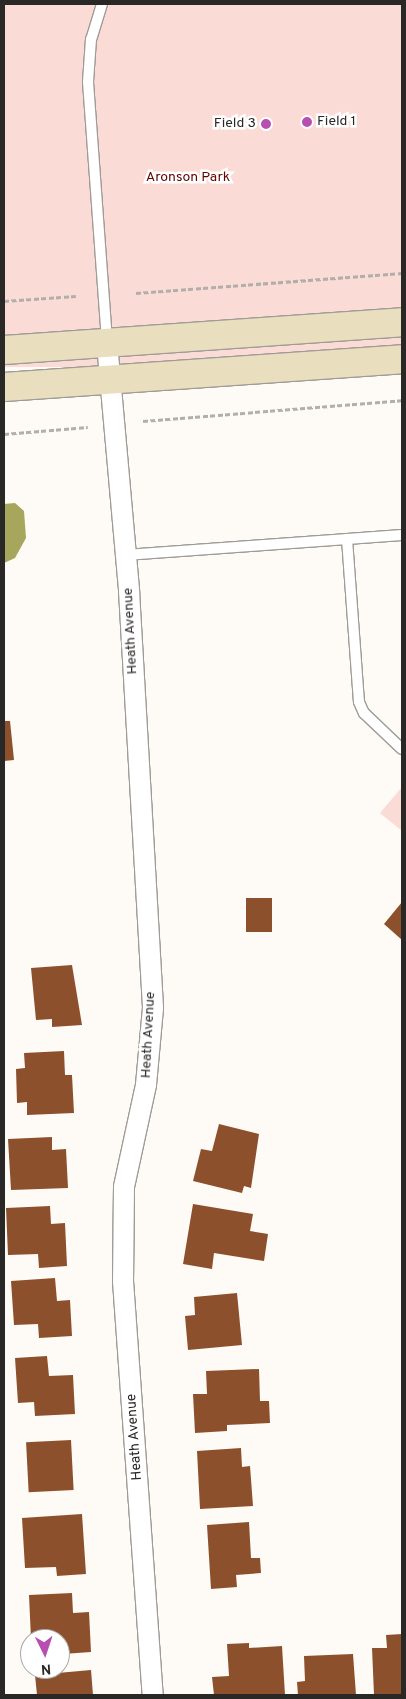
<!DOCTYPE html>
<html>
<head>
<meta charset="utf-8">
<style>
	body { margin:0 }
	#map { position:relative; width:406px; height:1699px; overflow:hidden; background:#fefaf5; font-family:Overpass,sans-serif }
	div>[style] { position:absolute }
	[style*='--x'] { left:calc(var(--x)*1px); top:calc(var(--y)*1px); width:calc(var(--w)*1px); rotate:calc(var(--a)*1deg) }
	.green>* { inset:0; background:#fbdbd5; transform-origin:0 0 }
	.water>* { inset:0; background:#a7a65d }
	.building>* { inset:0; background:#8d502d; transform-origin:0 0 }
	.path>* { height:3px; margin-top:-1.5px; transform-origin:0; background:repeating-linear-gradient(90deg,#b2afab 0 5px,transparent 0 7.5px) }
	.roads { filter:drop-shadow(1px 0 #9f9b96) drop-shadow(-1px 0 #9f9b96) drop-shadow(0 1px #9f9b96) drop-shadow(0 -1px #9f9b96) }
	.lane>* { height:10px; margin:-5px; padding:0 5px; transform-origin:5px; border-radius:5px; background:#fff }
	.street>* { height:20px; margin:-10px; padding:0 10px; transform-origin:10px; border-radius:10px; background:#fff }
	.secondary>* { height:28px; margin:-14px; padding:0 14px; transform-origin:14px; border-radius:14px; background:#e9debe }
	.dots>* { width:14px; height:14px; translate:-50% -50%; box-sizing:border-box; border:2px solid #fff; border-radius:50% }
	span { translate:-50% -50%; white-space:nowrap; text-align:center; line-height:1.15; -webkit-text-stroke:5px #fff; paint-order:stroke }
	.poi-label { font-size:14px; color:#2a2827 }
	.left { translate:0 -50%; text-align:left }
	.right { translate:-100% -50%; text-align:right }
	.park-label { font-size:14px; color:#630403 }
	.street-label { font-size:14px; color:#2a2827 }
	.frame { position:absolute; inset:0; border:5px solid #2a2827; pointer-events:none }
	.north { position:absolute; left:20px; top:1629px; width:50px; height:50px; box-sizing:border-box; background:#fff; border:1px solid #aaa9a9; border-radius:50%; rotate:176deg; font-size:14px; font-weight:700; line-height:20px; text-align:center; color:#2a2827 }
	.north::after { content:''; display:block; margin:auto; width:18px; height:22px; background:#b74fb2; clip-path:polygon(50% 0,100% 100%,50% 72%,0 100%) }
</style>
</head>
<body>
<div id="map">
	<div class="green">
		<i style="left:4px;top:4px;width:398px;height:363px"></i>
		<i style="clip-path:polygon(402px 787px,402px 831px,380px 813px)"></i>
	</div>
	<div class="water">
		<i style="clip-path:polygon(15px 503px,24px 511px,26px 538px,15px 558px,4px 563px,4px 504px)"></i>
	</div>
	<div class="building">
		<i style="clip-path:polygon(4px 721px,10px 721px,14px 760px,4px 761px)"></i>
		<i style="left:246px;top:898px;width:26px;height:34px"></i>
		<i style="clip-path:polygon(402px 902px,402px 940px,384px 924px)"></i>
		<i style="clip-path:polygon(72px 965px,82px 1025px,52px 1027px,52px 1019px,36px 1020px,31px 968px)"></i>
		<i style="clip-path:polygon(64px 1051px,65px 1075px,72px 1075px,74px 1113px,27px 1115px,27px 1102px,17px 1103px,16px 1069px,25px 1068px,24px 1053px)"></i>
		<i style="clip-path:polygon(219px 1124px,259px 1134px,251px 1188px,244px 1186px,242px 1193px,193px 1181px,201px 1149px,212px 1151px)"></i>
		<i style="clip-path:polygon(52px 1137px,52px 1150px,66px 1149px,68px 1188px,11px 1190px,8px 1139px)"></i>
		<i style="clip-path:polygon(193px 1204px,253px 1214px,250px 1231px,268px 1234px,264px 1261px,214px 1253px,212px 1269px,183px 1264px)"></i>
		<i style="clip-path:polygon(50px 1206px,51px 1224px,65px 1223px,67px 1266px,39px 1268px,38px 1254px,8px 1255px,6px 1208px)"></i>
		<i style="clip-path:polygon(55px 1278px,57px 1301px,70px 1300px,72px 1336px,39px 1338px,38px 1324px,14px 1325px,11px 1281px)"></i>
		<i style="clip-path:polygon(237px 1293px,242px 1345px,188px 1350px,185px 1316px,195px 1315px,194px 1297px)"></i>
		<i style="clip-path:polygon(47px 1356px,49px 1376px,73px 1375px,75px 1414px,35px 1416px,34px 1402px,18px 1403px,15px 1358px)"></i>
		<i style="clip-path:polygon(259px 1369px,260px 1401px,269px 1401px,270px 1423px,227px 1425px,227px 1431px,195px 1433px,193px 1394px,207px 1394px,206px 1371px)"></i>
		<i style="left:71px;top:1440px;width:50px;height:45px;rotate:87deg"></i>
		<i style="clip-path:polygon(241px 1448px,242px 1467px,250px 1466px,253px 1506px,200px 1509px,197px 1451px)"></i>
		<i style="clip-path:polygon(82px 1514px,86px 1574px,57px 1576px,56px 1567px,25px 1568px,22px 1518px)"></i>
		<i style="clip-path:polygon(249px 1522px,251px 1558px,260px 1558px,261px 1573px,236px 1575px,237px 1587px,211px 1589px,207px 1525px)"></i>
		<i style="clip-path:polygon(72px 1593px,73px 1613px,89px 1612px,91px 1652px,63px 1654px,60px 1639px,31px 1639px,29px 1595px)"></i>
		<i style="clip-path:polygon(402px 1634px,402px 1695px,374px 1695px,372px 1648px,387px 1648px,386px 1635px)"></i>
		<i style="clip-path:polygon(249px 1643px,249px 1648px,282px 1646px,285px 1695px,214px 1695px,212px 1677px,229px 1676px,227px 1644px)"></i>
		<i style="clip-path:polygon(353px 1654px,356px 1695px,298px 1695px,297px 1682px,305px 1681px,304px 1656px)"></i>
		<i style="clip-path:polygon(91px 1670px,93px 1695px,37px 1695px,35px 1675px)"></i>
	</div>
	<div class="path">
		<i style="--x:136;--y:293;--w:267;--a:-4.3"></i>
		<i style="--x:4;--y:301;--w:72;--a:-4"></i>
		<i style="--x:143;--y:421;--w:260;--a:-4.6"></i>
		<i style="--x:4;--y:434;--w:84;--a:-4.8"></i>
	</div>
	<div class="roads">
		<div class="lane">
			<i style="--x:102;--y:4;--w:37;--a:107"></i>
			<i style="--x:91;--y:39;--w:43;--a:94"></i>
			<i style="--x:88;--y:82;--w:261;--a:85.8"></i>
			<i style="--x:347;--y:539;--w:55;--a:-4.2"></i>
			<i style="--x:125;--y:555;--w:223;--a:-4.1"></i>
			<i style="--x:347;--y:539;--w:163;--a:85.8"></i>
			<i style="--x:359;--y:702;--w:12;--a:66"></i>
			<i style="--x:364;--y:713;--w:52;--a:43.5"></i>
		</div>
		<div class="street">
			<i style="--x:107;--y:343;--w:249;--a:84.9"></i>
			<i style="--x:129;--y:591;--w:418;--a:86.7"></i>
			<i style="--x:153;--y:1008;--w:77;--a:95.2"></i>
			<i style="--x:146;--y:1085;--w:104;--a:102.2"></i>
			<i style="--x:124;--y:1187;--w:94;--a:90.6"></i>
			<i style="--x:123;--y:1281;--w:415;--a:85.9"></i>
		</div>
		<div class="secondary">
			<i style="--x:4;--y:350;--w:399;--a:-4"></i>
			<i style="--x:4;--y:387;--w:399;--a:-4"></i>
		</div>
	</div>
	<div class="dots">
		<i style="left:307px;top:122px;background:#b74fb2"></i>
		<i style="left:266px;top:124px;background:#b74fb2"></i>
	</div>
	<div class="poi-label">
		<span class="left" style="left:317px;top:122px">Field 1</span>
		<span class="right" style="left:256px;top:124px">Field 3</span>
	</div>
	<div class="park-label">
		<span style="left:188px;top:178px">Aronson Park</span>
	</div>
	<div class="street-label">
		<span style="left:131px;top:631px;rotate:-93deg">Heath Avenue</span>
		<span style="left:149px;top:1035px;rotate:-87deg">Heath Avenue</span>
		<span style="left:135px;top:1437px;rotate:-94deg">Heath Avenue</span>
	</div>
	<div class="frame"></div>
	<div class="north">N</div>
</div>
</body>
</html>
